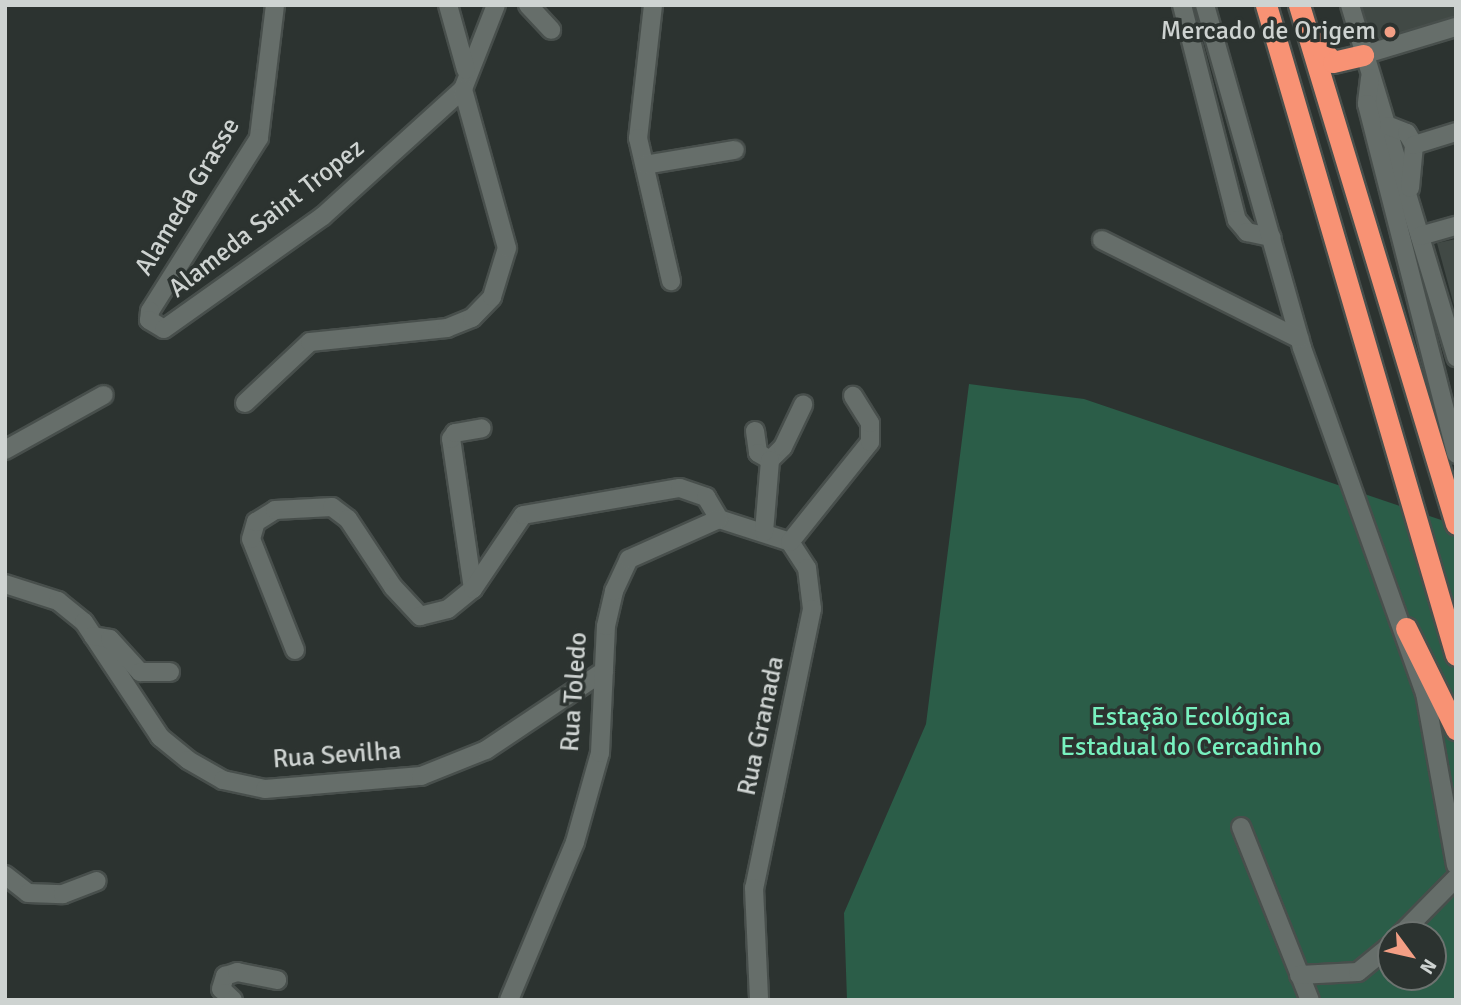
<!DOCTYPE html>
<html>
<head>
<meta charset="utf-8">
<style>
	body { margin:0 }
	#map { position:relative; width:1461px; height:1005px; overflow:hidden; background:#2c3330; font-family:Signika,sans-serif }
	div>[style] { position:absolute }
	[style*='--x'] { left:calc(var(--x)*1px); top:calc(var(--y)*1px); width:calc(var(--w)*1px); rotate:calc(var(--a)*1deg) }
	.green>* { inset:0; background:#2b5d48 }
	.building>* { inset:0; background:#414945 }
	.roads { filter:drop-shadow(2px 0 #484f4c) drop-shadow(-2px 0 #484f4c) drop-shadow(0 2px #484f4c) drop-shadow(0 -2px #484f4c) }
	.minor>* { height:18px; margin:-9px; padding:0 9px; transform-origin:9px; border-radius:9px; background:#666e6a }
	.highway>* { height:21px; margin:-10.5px; padding:0 10.5px; transform-origin:10.5px; border-radius:10.5px; background:#f89274 }
	.dots>* { width:19px; height:19px; translate:-50% -50%; box-sizing:border-box; border:4px solid #2c3330; border-radius:50% }
	span { translate:-50% -50%; white-space:nowrap; text-align:center; line-height:1.15; -webkit-text-stroke:7px #2c3330; paint-order:stroke }
	.poi-label { font-size:26px; color:#ced3d1 }
	.right { translate:-100% -50%; text-align:right }
	.street-label { font-size:26px; color:#ced3d1 }
	.park-label { font-size:26px; color:#78f1bf }
	.frame { position:absolute; inset:0; border:7px solid #ced3d1; pointer-events:none }
	.north { position:absolute; left:1377px; top:921px; width:70px; height:70px; box-sizing:border-box; background:#2c3330; border:2px solid #6d7370; border-radius:50%; rotate:123deg; font-size:19px; font-weight:700; line-height:28px; text-align:center; color:#ced3d1 }
	.north::after { content:''; display:block; margin:auto; width:24px; height:32px; background:#f39f85; clip-path:polygon(50% 0,100% 100%,50% 72%,0 100%) }
</style>
</head>
<body>
<div id="map">
	<div class="green">
		<i style="clip-path:polygon(evenodd,969px 384px,1084px 399px,1456px 525px,1456px 1000px,847px 1000px,844px 913px,926px 724px,969px 384px,1391px 935px,1433px 935px,1433px 977px,1391px 977px,1391px 935px)"></i>
	</div>
	<div class="building">
		<i style="clip-path:polygon(1359px 5px,1456px 5px,1456px 17px,1370px 47px)"></i>
		<i style="clip-path:polygon(1456px 239px,1456px 309px,1455px 309px,1437px 243px)"></i>
	</div>
	<div class="roads">
		<div class="minor">
			<i style="--x:275;--y:5;--w:134;--a:96.9"></i>
			<i style="--x:259;--y:138;--w:204;--a:122.2"></i>
			<i style="--x:150;--y:311;--w:9;--a:96"></i>
			<i style="--x:149;--y:320;--w:17;--a:31"></i>
			<i style="--x:164;--y:329;--w:195;--a:-35.4"></i>
			<i style="--x:323;--y:216;--w:189;--a:-42.2"></i>
			<i style="--x:463;--y:89;--w:90;--a:-68.6"></i>
			<i style="--x:448;--y:5;--w:67;--a:74.5"></i>
			<i style="--x:528;--y:5;--w:34;--a:47"></i>
			<i style="--x:653;--y:5;--w:134;--a:96.4"></i>
			<i style="--x:638;--y:138;--w:147;--a:77"></i>
			<i style="--x:1182;--y:5;--w:222;--a:75.7"></i>
			<i style="--x:1237;--y:220;--w:16;--a:50"></i>
			<i style="--x:1247;--y:232;--w:25;--a:12"></i>
			<i style="--x:1205;--y:5;--w:356;--a:74.2"></i>
			<i style="--x:1302;--y:348;--w:366;--a:70.4"></i>
			<i style="--x:1425;--y:693;--w:175;--a:79.8"></i>
			<i style="--x:1350;--y:5;--w:368;--a:73.2"></i>
			<i style="--x:1363;--y:55;--w:97;--a:-16.8"></i>
			<i style="--x:1370;--y:78;--w:26;--a:97"></i>
			<i style="--x:1367;--y:104;--w:361;--a:75.7"></i>
			<i style="--x:1389;--y:126;--w:19;--a:21"></i>
			<i style="--x:1407;--y:133;--w:14;--a:60"></i>
			<i style="--x:1414;--y:145;--w:43;--a:95.3"></i>
			<i style="--x:1414;--y:145;--w:44;--a:-17.2"></i>
			<i style="--x:645;--y:165;--w:91;--a:-9.5"></i>
			<i style="--x:1420;--y:236;--w:37;--a:-16"></i>
			<i style="--x:1102;--y:240;--w:221;--a:26.6"></i>
			<i style="--x:245;--y:403;--w:89;--a:-43.2"></i>
			<i style="--x:310;--y:342;--w:138;--a:-5.8"></i>
			<i style="--x:447;--y:328;--w:27;--a:-22"></i>
			<i style="--x:472;--y:318;--w:29;--a:-46"></i>
			<i style="--x:492;--y:297;--w:51;--a:-73"></i>
			<i style="--x:507;--y:248;--w:165;--a:-105.5"></i>
			<i style="--x:755;--y:431;--w:22;--a:82"></i>
			<i style="--x:758;--y:453;--w:14;--a:30"></i>
			<i style="--x:770;--y:460;--w:18;--a:-45"></i>
			<i style="--x:783;--y:447;--w:47;--a:-64.5"></i>
			<i style="--x:5;--y:450;--w:113;--a:-29.1"></i>
			<i style="--x:719;--y:519;--w:75;--a:17.9"></i>
			<i style="--x:790;--y:542;--w:31;--a:57"></i>
			<i style="--x:807;--y:568;--w:41;--a:83"></i>
			<i style="--x:812;--y:609;--w:285;--a:101.7"></i>
			<i style="--x:754;--y:888;--w:112;--a:87.4"></i>
			<i style="--x:764;--y:532;--w:72;--a:-85.2"></i>
			<i style="--x:790;--y:542;--w:128;--a:-51.3"></i>
			<i style="--x:870;--y:442;--w:19;--a:-90"></i>
			<i style="--x:870;--y:423;--w:32;--a:-122"></i>
			<i style="--x:5;--y:584;--w:56;--a:17.8"></i>
			<i style="--x:58;--y:601;--w:33;--a:39"></i>
			<i style="--x:84;--y:622;--w:138;--a:56.5"></i>
			<i style="--x:160;--y:737;--w:36;--a:39"></i>
			<i style="--x:188;--y:760;--w:40;--a:29.7"></i>
			<i style="--x:223;--y:780;--w:43;--a:12.1"></i>
			<i style="--x:265;--y:789;--w:157;--a:-4.8"></i>
			<i style="--x:421;--y:776;--w:70;--a:-21.8"></i>
			<i style="--x:486;--y:750;--w:142;--a:-33.8"></i>
			<i style="--x:473;--y:589;--w:152;--a:-98.3"></i>
			<i style="--x:451;--y:439;--w:7;--a:-56"></i>
			<i style="--x:455;--y:433;--w:27;--a:-10"></i>
			<i style="--x:93;--y:636;--w:17;--a:10"></i>
			<i style="--x:110;--y:639;--w:45;--a:47.7"></i>
			<i style="--x:140;--y:672;--w:30;--a:0"></i>
			<i style="--x:295;--y:650;--w:119;--a:-111.6"></i>
			<i style="--x:251;--y:539;--w:18;--a:-74"></i>
			<i style="--x:256;--y:522;--w:22;--a:-32"></i>
			<i style="--x:275;--y:510;--w:57;--a:-3"></i>
			<i style="--x:332;--y:507;--w:20;--a:37"></i>
			<i style="--x:348;--y:519;--w:82;--a:56.5"></i>
			<i style="--x:393;--y:587;--w:40;--a:47"></i>
			<i style="--x:420;--y:616;--w:29;--a:-14"></i>
			<i style="--x:448;--y:609;--w:32;--a:-39"></i>
			<i style="--x:473;--y:589;--w:89;--a:-56"></i>
			<i style="--x:523;--y:515;--w:159;--a:-9.8"></i>
			<i style="--x:680;--y:488;--w:28;--a:19"></i>
			<i style="--x:706;--y:497;--w:26;--a:59"></i>
			<i style="--x:1241;--y:827;--w:186;--a:68.3"></i>
			<i style="--x:5;--y:875;--w:29;--a:38"></i>
			<i style="--x:28;--y:893;--w:35;--a:2"></i>
			<i style="--x:63;--y:894;--w:36;--a:-21"></i>
			<i style="--x:1400;--y:935;--w:80;--a:-45.5"></i>
			<i style="--x:1299;--y:975;--w:59;--a:-2.9"></i>
			<i style="--x:1358;--y:972;--w:43;--a:-39.3"></i>
			<i style="--x:233;--y:1000;--w:16;--a:-137"></i>
			<i style="--x:221;--y:989;--w:14;--a:-73"></i>
			<i style="--x:225;--y:976;--w:13;--a:-18"></i>
			<i style="--x:237;--y:972;--w:41;--a:11.3"></i>
			<i style="--x:509;--y:1000;--w:171;--a:-67.3"></i>
			<i style="--x:575;--y:842;--w:92;--a:-74.3"></i>
			<i style="--x:600;--y:753;--w:127;--a:-87.3"></i>
			<i style="--x:606;--y:626;--w:36;--a:-77"></i>
			<i style="--x:614;--y:591;--w:35;--a:-65"></i>
			<i style="--x:629;--y:559;--w:98;--a:-24"></i>
		</div>
		<div class="highway">
			<i style="--x:1266;--y:5;--w:677;--a:73.71"></i>
			<i style="--x:1299;--y:5;--w:542;--a:73.17"></i>
			<i style="--x:1314;--y:41;--w:28;--a:48"></i>
			<i style="--x:1333;--y:62;--w:31;--a:-13"></i>
			<i style="--x:1406;--y:628;--w:113;--a:63.7"></i>
		</div>
	</div>
	<div class="dots">
		<i style="left:1390px;top:32px;background:#f39f85"></i>
	</div>
	<div class="poi-label">
		<span class="right" style="left:1376px;top:32px">Mercado de Origem</span>
	</div>
	<div class="street-label">
		<span style="left:188px;top:197px;rotate:-59deg">Alameda Grasse</span>
		<span style="left:267px;top:219px;rotate:-38deg">Alameda Saint Tropez</span>
		<span style="left:575px;top:692px;rotate:-86deg">Rua Toledo</span>
		<span style="left:762px;top:726px;rotate:-78deg">Rua Granada</span>
		<span style="left:337px;top:756px;rotate:-4deg">Rua Sevilha</span>
	</div>
	<div class="park-label">
		<span style="left:1191px;top:733px">Estação Ecológica<br>Estadual do Cercadinho</span>
	</div>
	<div class="frame"></div>
	<div class="north">N</div>
</div>
</body>
</html>
